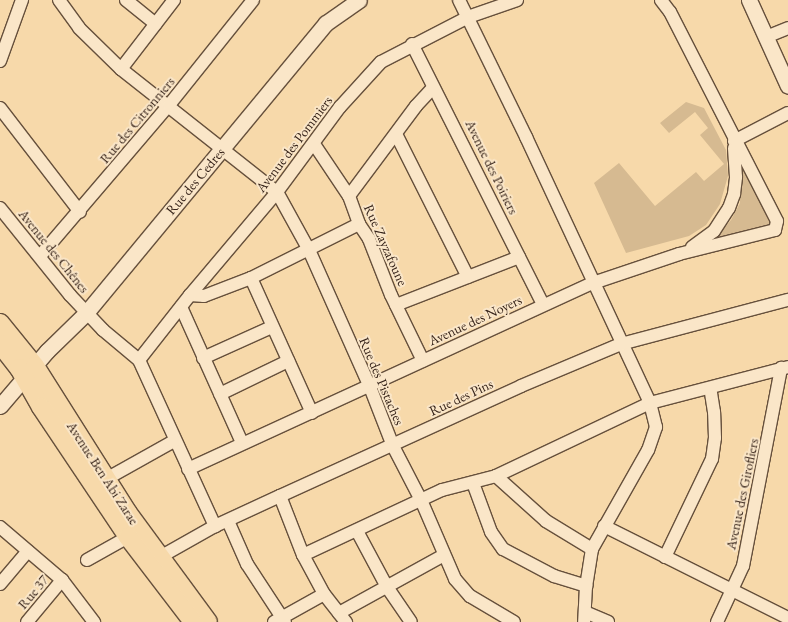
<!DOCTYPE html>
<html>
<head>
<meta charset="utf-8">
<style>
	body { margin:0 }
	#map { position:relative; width:788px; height:622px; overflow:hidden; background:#f7d9aa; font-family:"EB Garamond",serif }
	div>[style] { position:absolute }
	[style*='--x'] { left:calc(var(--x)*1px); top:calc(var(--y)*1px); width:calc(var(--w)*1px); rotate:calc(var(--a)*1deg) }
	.green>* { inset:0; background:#d6ba91 }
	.roads { filter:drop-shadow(1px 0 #66503c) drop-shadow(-1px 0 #66503c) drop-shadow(0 1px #66503c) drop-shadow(0 -1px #66503c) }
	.minor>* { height:12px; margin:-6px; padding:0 6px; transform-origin:6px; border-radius:6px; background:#fae6c8 }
	.tertiary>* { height:15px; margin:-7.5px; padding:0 7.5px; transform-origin:7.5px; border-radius:7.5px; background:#fae6c8 }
	.primary>* { height:18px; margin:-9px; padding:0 9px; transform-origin:9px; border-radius:9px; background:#f7d9aa }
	span { translate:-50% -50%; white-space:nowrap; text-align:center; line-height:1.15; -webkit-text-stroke:4px #fae6c8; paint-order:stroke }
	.street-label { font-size:14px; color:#352218 }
</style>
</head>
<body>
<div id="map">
	<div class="green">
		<i style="clip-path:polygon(686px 102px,704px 108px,726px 150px,728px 176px,720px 204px,706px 225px,689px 236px,626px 253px,594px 183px,619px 163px,655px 206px,696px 172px,704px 181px,724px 164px,700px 135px,708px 128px,695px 112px,669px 133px,660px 123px)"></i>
		<i style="clip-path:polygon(743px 166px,770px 224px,769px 228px,714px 240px,731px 220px,740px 203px,740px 168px)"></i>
	</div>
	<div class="roads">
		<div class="minor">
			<i style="--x:59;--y:0;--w:34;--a:54"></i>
			<i style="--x:79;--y:28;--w:59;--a:44.3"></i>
			<i style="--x:121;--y:69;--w:199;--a:38.3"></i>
			<i style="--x:277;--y:192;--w:66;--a:61.1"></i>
			<i style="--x:309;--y:250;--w:150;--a:66"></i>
			<i style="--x:370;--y:387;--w:63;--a:68.7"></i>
			<i style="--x:393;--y:446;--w:61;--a:62.6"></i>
			<i style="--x:421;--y:500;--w:86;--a:66.7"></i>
			<i style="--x:455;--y:579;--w:23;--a:49"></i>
			<i style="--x:470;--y:596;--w:51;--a:30.6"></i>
			<i style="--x:126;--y:0;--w:38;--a:39"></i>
			<i style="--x:459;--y:0;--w:153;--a:63.9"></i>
			<i style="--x:526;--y:137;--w:293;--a:65"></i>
			<i style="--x:650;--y:403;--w:25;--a:76"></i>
			<i style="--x:656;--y:427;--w:24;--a:109"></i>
			<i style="--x:648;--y:450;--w:114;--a:119.5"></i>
			<i style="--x:592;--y:549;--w:37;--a:99"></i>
			<i style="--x:586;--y:586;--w:36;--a:93"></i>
			<i style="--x:766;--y:37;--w:24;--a:-22"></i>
			<i style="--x:412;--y:44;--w:292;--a:63.3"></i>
			<i style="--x:0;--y:61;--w:65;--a:-70.2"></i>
			<i style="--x:121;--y:69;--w:87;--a:-52.5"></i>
			<i style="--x:0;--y:108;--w:131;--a:52.4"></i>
			<i style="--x:396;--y:134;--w:160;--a:63.3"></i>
			<i style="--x:734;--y:141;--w:61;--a:-27.4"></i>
			<i style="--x:314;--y:144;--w:63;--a:56.1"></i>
			<i style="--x:349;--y:196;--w:30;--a:70"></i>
			<i style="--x:359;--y:224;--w:18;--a:56"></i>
			<i style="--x:369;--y:239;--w:60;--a:68.6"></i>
			<i style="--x:391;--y:295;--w:73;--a:64.1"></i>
			<i style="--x:349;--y:196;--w:112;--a:-53.3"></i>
			<i style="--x:416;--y:106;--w:25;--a:-47"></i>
			<i style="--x:0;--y:208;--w:112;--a:51.2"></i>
			<i style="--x:70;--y:295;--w:48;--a:46.7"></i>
			<i style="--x:103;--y:330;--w:47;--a:39.8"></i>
			<i style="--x:139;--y:360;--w:183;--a:65.4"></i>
			<i style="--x:692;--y:247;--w:27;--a:-36"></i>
			<i style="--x:714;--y:231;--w:27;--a:-57"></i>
			<i style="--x:729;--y:208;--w:15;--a:-70"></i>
			<i style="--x:734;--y:194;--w:17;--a:-83"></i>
			<i style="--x:736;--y:177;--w:29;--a:-94"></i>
			<i style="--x:40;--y:256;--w:199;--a:-49.5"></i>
			<i style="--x:169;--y:105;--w:134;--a:-51.3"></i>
			<i style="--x:251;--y:278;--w:148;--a:65.7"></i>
			<i style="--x:190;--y:295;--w:14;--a:4"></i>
			<i style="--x:204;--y:296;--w:50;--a:-21"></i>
			<i style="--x:251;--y:278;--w:121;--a:-26.6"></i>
			<i style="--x:396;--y:305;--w:132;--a:-21.3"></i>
			<i style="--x:181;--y:307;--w:149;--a:65.8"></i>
			<i style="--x:203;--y:358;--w:76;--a:-24.2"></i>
			<i style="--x:139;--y:360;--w:83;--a:-51.9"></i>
			<i style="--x:190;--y:295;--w:135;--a:-49.8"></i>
			<i style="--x:277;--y:192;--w:106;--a:-53.5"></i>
			<i style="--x:340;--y:107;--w:61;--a:-47.7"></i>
			<i style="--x:381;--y:62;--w:98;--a:-27.3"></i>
			<i style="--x:468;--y:17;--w:52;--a:-19.1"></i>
			<i style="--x:220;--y:394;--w:76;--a:-25.9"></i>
			<i style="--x:188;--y:469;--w:446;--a:-24.7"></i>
			<i style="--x:593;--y:283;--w:91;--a:-18.6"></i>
			<i style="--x:679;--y:254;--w:99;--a:-14"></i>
			<i style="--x:775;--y:230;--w:9;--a:-77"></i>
			<i style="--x:777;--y:221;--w:235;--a:-117.1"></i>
			<i style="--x:670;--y:12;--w:15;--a:-127"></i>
			<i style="--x:496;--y:476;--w:67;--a:42"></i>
			<i style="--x:546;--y:521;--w:54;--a:31.3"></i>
			<i style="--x:106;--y:479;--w:78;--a:-29.2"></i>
			<i style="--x:473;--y:483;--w:52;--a:69.8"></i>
			<i style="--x:491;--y:532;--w:21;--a:55"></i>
			<i style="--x:503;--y:549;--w:58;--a:27.9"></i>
			<i style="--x:554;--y:576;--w:34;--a:17"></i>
			<i style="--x:280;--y:496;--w:63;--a:68.7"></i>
			<i style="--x:303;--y:555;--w:44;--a:61.7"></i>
			<i style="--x:324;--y:594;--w:36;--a:52"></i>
			<i style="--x:228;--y:521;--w:47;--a:66.2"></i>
			<i style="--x:247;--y:564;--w:69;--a:56.8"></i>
			<i style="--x:604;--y:526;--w:206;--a:26.6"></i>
			<i style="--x:0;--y:527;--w:82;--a:40.5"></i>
			<i style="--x:62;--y:580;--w:53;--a:52.7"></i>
			<i style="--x:357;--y:531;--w:64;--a:61.8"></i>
			<i style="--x:387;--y:587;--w:42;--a:55.6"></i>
			<i style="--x:303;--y:555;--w:153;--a:-25.1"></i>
			<i style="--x:442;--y:490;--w:56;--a:-14.5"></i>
			<i style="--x:496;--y:476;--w:170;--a:-25.4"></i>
			<i style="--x:650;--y:403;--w:143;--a:-14.6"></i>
			<i style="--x:160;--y:557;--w:63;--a:-29.4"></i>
			<i style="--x:215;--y:526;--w:72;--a:-24.8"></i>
			<i style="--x:280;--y:496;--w:265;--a:-24.5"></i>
			<i style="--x:521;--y:386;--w:108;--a:-22.8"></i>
			<i style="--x:621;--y:344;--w:173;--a:-14.8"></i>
			<i style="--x:665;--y:557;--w:109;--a:-64.4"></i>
			<i style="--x:712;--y:459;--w:21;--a:-82"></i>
			<i style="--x:715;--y:438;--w:26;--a:-92"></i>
			<i style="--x:714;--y:412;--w:24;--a:-99"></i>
			<i style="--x:87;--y:560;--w:47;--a:-29.3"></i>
			<i style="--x:0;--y:584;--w:43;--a:-49.7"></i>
			<i style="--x:585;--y:612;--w:25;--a:23"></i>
			<i style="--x:339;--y:613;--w:120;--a:-28.9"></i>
			<i style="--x:27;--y:622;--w:55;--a:-50.2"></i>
			<i style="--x:274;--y:622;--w:57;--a:-29.2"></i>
			<i style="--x:717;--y:622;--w:62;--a:-65.1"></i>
			<i style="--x:743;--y:566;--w:202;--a:-79.1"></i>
		</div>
		<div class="tertiary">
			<i style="--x:749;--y:0;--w:94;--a:65.6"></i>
			<i style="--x:0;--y:406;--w:72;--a:-49.5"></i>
			<i style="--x:47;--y:351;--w:54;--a:-44.3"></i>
			<i style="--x:86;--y:313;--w:376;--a:-50.4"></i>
			<i style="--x:326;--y:23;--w:40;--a:-34.9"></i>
		</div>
		<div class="primary">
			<i style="--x:0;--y:323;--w:55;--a:50.9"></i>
			<i style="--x:35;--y:366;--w:174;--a:57.7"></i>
			<i style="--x:128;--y:513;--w:135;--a:53.7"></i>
			<i style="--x:0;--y:344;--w:31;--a:52"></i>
			<i style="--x:19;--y:368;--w:45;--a:60.6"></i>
			<i style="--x:41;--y:407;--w:156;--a:56.2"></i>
			<i style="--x:128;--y:537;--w:107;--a:52.6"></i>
		</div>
	</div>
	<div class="street-label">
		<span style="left:137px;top:120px;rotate:-50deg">Rue des Citronniers</span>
		<span style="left:294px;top:144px;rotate:-53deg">Avenue des Pommiers</span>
		<span style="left:492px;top:167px;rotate:64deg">Avenue des Poiriers</span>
		<span style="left:195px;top:181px;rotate:-50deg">Rue des Cedres</span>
		<span style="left:386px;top:245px;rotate:66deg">Rue Zayzafoune</span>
		<span style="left:54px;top:251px;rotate:51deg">Avenue des Chênes</span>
		<span style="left:475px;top:320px;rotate:-25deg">Avenue des Noyers</span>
		<span style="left:382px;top:381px;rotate:67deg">Rue des Pistaches</span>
		<span style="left:461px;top:397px;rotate:-25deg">Rue des Pins</span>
		<span style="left:103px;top:473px;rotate:57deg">Avenue Ben Abi Zarae</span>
		<span style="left:742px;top:494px;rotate:-78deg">Avenue des Girofliers</span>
		<span style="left:33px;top:592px;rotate:-50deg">Rue 37</span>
	</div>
</div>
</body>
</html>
